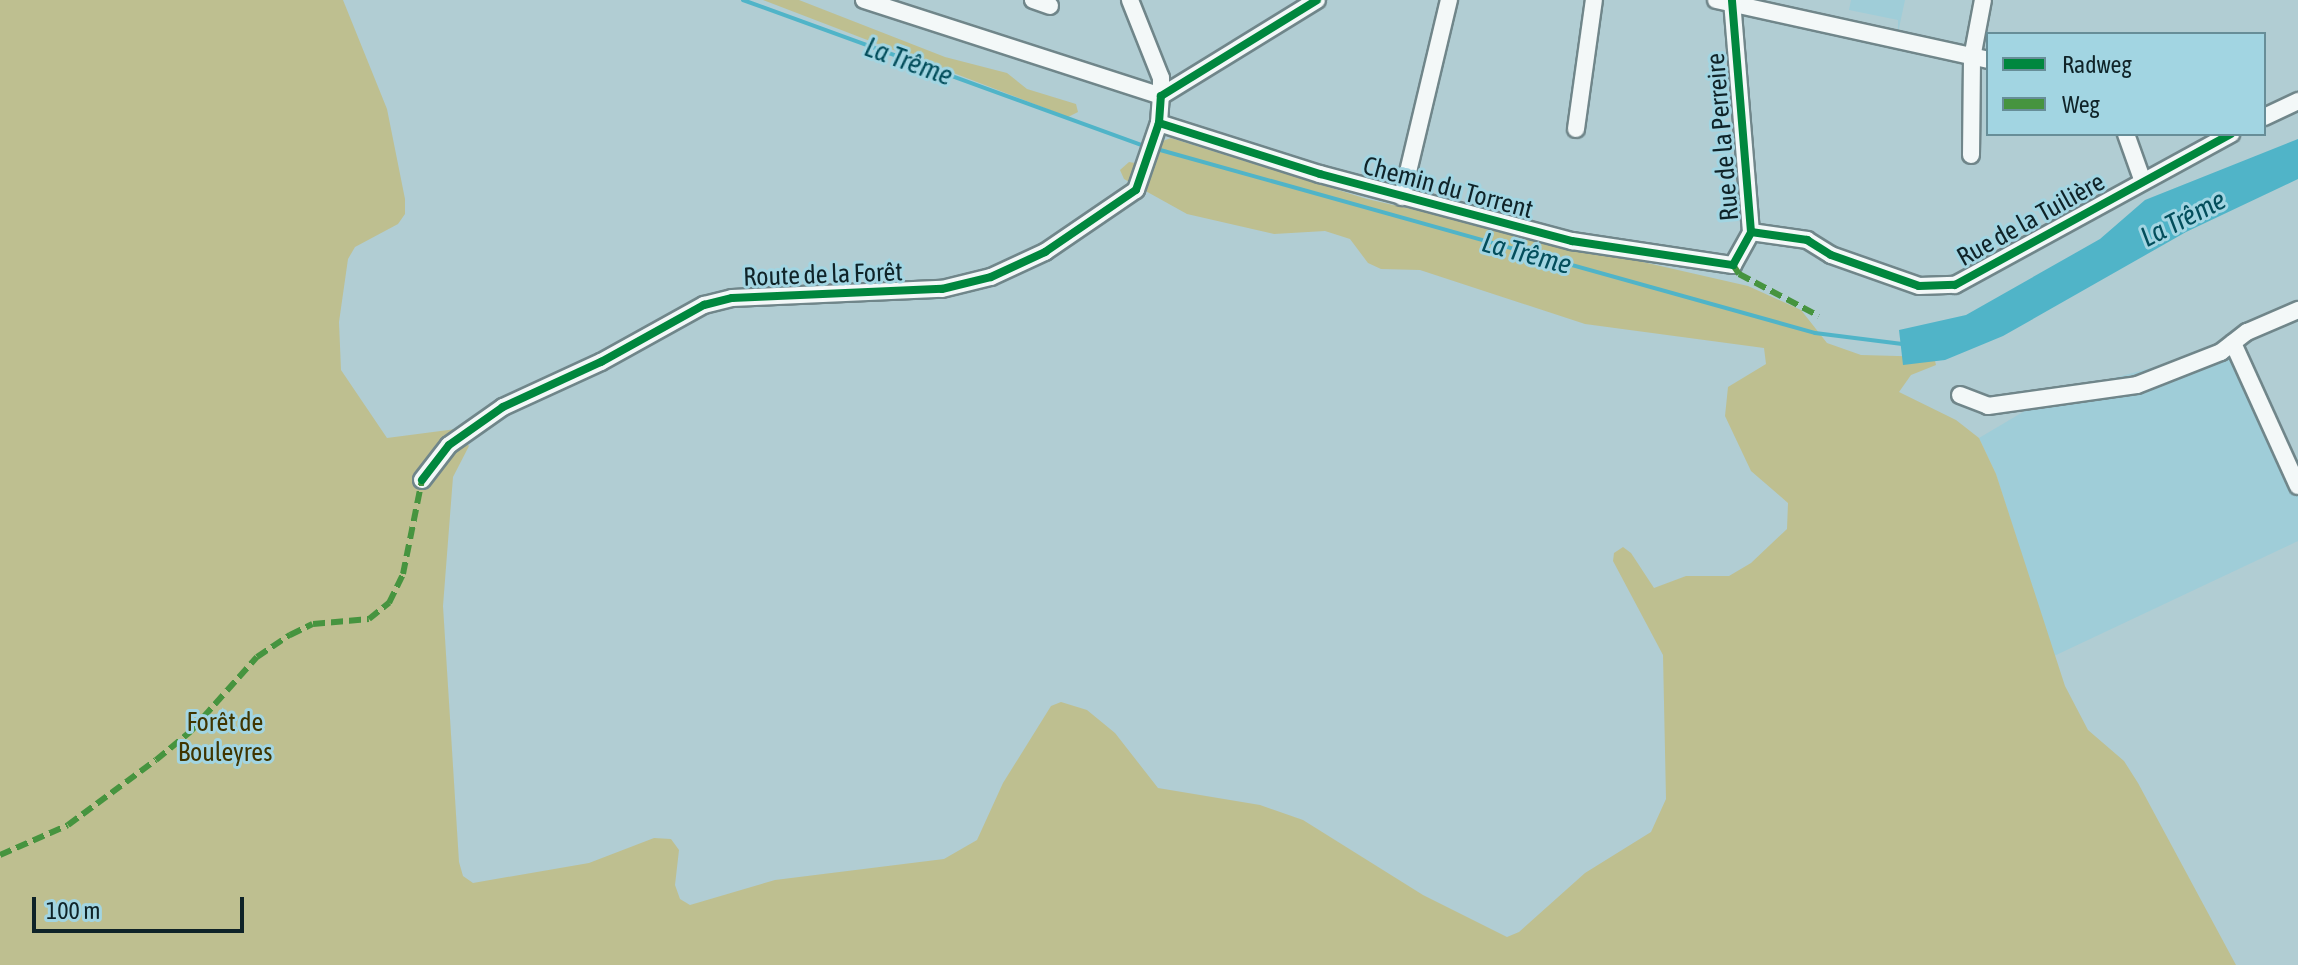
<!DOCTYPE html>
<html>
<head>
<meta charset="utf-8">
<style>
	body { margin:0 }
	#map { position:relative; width:2298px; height:965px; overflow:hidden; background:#b1cdd3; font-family:"Asap Condensed",sans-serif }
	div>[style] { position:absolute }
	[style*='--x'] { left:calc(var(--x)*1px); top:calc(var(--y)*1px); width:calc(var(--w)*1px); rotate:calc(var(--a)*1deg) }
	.built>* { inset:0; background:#9fcdd8 }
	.green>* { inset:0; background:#bebf90 }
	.water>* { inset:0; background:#50b4c8 }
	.stream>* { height:4px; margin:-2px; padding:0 2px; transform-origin:2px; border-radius:2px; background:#50b4c8 }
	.roads { filter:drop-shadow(2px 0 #70868a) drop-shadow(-2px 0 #70868a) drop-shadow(0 2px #70868a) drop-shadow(0 -2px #70868a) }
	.minor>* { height:16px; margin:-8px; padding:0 8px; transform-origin:8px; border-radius:8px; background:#f3f8f8 }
	.quiet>* { height:6px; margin-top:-3px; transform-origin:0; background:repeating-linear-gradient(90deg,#46943f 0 12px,transparent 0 18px) }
	.cycleway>* { height:8px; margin:-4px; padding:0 4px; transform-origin:4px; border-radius:4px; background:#00873e }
	span { translate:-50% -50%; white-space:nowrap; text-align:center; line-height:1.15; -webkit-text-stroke:6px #a2d5e2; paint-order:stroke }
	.street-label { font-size:26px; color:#0f2328 }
	.park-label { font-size:26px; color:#403500 }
	.water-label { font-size:28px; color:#034e5c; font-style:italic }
	.legend { position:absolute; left:1986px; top:32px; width:280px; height:104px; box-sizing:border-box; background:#a2d5e2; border:2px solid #678e98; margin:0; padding:10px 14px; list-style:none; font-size:24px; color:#0f2328 }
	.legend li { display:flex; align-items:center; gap:16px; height:40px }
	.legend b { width:40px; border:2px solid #678e98 }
	.scale { position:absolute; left:32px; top:897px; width:212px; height:36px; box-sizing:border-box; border:4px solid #0f2328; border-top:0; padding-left:10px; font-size:24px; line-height:28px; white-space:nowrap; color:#0f2328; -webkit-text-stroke:6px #a2d5e2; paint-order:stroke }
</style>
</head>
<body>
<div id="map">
	<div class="built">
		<i style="clip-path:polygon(1851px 0,1905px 0,1898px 33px,1898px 20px,1849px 10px)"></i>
		<i style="clip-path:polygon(2228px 347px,2298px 492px,2298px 541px,2054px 656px,1996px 474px,1979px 438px,2052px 395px)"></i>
	</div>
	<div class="green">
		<i style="clip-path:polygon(0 0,343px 0,387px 109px,405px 199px,405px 214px,398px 224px,355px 247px,348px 259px,339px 322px,341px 370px,387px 438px,456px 429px,469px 446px,453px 477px,443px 606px,459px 862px,463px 876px,473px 883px,589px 863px,654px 838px,671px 839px,679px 850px,675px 885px,680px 899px,690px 905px,775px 880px,944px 859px,977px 840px,1003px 783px,1051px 706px,1061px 702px,1087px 710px,1115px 733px,1158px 788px,1260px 805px,1303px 820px,1423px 895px,1507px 937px,1519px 932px,1585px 873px,1651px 832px,1666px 799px,1663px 655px,1613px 561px,1614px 553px,1623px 547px,1631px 553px,1654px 588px,1686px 576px,1729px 576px,1751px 563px,1787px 529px,1788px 503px,1751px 471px,1725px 416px,1728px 387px,1766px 364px,1764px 348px,1585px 324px,1420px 270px,1381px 269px,1368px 263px,1350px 239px,1325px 231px,1274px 234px,1187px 214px,1124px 179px,1120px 170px,1129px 162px,1152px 166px,1160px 142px,1171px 138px,1367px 199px,1748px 286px,1801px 310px,1827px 343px,1861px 355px,1934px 357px,1936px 365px,1911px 375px,1899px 392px,1956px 420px,1979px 438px,1996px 474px,2065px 686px,2088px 730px,2124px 761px,2138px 783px,2236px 965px,0 965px)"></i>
		<i style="clip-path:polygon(763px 0,799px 0,945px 57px,1007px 73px,1027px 89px,1076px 104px,1078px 112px,1068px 117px)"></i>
	</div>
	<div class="water">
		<i style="clip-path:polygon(2298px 139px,2298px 179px,2186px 232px,2003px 336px,1945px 360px,1903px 365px,1899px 330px,1966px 315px,2100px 239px,2145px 200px)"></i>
	</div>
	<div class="stream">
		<i style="--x:743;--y:0;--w:428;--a:20"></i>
		<i style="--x:1153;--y:148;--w:687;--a:15.61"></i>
		<i style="--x:1815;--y:333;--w:88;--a:7.2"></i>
	</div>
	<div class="roads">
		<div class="minor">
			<i style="--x:864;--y:0;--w:312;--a:17.9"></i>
			<i style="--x:1161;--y:96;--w:18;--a:-90"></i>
			<i style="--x:1161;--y:78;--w:84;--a:-111.7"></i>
			<i style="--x:1033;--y:0;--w:18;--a:19"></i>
			<i style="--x:1716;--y:0;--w:279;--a:12.4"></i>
			<i style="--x:2264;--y:117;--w:38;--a:-25"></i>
			<i style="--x:1159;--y:123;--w:169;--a:17.6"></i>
			<i style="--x:1320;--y:174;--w:261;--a:14.9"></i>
			<i style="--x:1572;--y:241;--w:163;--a:8.5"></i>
			<i style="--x:1733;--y:265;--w:38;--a:-61"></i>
			<i style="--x:1751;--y:232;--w:233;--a:-94.7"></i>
			<i style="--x:1576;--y:129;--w:130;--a:-82.1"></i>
			<i style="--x:2126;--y:134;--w:48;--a:70.4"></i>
			<i style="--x:1971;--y:155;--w:97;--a:-89.4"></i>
			<i style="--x:1972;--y:58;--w:59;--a:-79.3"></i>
			<i style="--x:1402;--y:197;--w:203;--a:-76.6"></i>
			<i style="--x:1751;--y:232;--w:57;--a:8.1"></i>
			<i style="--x:1807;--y:240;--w:28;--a:32"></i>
			<i style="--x:1831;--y:255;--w:93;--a:19.4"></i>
			<i style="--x:1919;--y:286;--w:36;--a:-2"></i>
			<i style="--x:1955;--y:285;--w:315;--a:-28.7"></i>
			<i style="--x:2233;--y:343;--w:157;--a:65.6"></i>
			<i style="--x:1960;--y:395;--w:30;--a:21"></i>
			<i style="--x:1988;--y:406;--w:150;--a:-8"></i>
			<i style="--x:2137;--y:385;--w:90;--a:-21.4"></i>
			<i style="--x:2221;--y:352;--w:33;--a:-38"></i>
			<i style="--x:2247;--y:332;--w:56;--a:-23.3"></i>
			<i style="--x:422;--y:480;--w:44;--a:-52.4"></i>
			<i style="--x:449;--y:445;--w:66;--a:-35.1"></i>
			<i style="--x:503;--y:407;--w:108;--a:-24.7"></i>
			<i style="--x:601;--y:362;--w:118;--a:-29"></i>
			<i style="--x:704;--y:305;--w:29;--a:-14"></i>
			<i style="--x:732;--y:298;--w:210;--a:-2.5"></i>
			<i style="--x:942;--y:289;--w:50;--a:-13.8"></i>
			<i style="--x:991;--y:277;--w:60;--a:-24.8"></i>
			<i style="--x:1045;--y:252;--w:110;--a:-34.3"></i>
			<i style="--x:1136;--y:190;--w:71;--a:-71.1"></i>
			<i style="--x:1159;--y:123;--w:27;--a:-86"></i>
			<i style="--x:1161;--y:96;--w:183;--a:-31.6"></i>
		</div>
	</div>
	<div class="quiet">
		<i style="--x:1733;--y:265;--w:11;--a:56"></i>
		<i style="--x:1739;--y:274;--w:90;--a:27.7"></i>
		<i style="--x:0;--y:855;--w:74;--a:-23.8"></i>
		<i style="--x:68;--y:825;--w:109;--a:-36.5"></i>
		<i style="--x:156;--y:760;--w:45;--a:-39.6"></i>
		<i style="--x:191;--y:731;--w:99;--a:-48.3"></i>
		<i style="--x:257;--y:657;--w:40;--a:-34"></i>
		<i style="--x:290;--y:635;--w:25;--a:-26"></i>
		<i style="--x:313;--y:624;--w:56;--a:-5.1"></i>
		<i style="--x:369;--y:619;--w:26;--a:-39"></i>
		<i style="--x:389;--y:603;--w:32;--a:-64"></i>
		<i style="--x:403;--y:574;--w:96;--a:-78.6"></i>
	</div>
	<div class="cycleway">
		<i style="--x:1159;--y:123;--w:169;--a:17.6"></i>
		<i style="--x:1320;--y:174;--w:261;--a:14.9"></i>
		<i style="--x:1572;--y:241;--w:163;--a:8.5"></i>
		<i style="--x:1733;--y:265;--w:38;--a:-61"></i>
		<i style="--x:1751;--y:232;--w:233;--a:-94.7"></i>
		<i style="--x:1751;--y:232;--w:57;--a:8.1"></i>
		<i style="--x:1807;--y:240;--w:28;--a:32"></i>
		<i style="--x:1831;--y:255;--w:93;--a:19.4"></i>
		<i style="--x:1919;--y:286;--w:36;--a:-2"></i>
		<i style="--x:1955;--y:285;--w:315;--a:-28.7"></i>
		<i style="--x:422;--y:480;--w:44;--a:-52.4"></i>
		<i style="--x:449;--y:445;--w:66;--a:-35.1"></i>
		<i style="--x:503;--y:407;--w:108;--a:-24.7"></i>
		<i style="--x:601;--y:362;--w:118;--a:-29"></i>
		<i style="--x:704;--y:305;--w:29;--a:-14"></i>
		<i style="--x:732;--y:298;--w:210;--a:-2.5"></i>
		<i style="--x:942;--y:289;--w:50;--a:-13.8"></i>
		<i style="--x:991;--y:277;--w:60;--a:-24.8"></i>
		<i style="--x:1045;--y:252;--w:110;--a:-34.3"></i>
		<i style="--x:1136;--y:190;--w:71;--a:-71.1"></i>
		<i style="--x:1159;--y:123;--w:27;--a:-86"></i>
		<i style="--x:1161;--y:96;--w:183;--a:-31.6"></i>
	</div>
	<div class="street-label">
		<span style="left:1723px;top:137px;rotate:-95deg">Rue de la Perreire</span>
		<span style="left:1448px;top:188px;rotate:15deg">Chemin du Torrent</span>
		<span style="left:2031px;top:220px;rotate:-29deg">Rue de la Tuilière</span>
		<span style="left:823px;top:275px;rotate:-2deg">Route de la Forêt</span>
	</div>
	<div class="park-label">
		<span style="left:225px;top:738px">Forêt de<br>Bouleyres</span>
	</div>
	<div class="water-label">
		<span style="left:909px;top:61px;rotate:20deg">La Trême</span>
		<span style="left:2183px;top:218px;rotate:-27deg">La Trême</span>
		<span style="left:1527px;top:253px;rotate:15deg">La Trême</span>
	</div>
	<ul class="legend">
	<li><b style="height:10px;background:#00873e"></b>Radweg</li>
	<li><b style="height:10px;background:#46943f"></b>Weg</li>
	</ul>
	<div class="scale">100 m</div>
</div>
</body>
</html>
